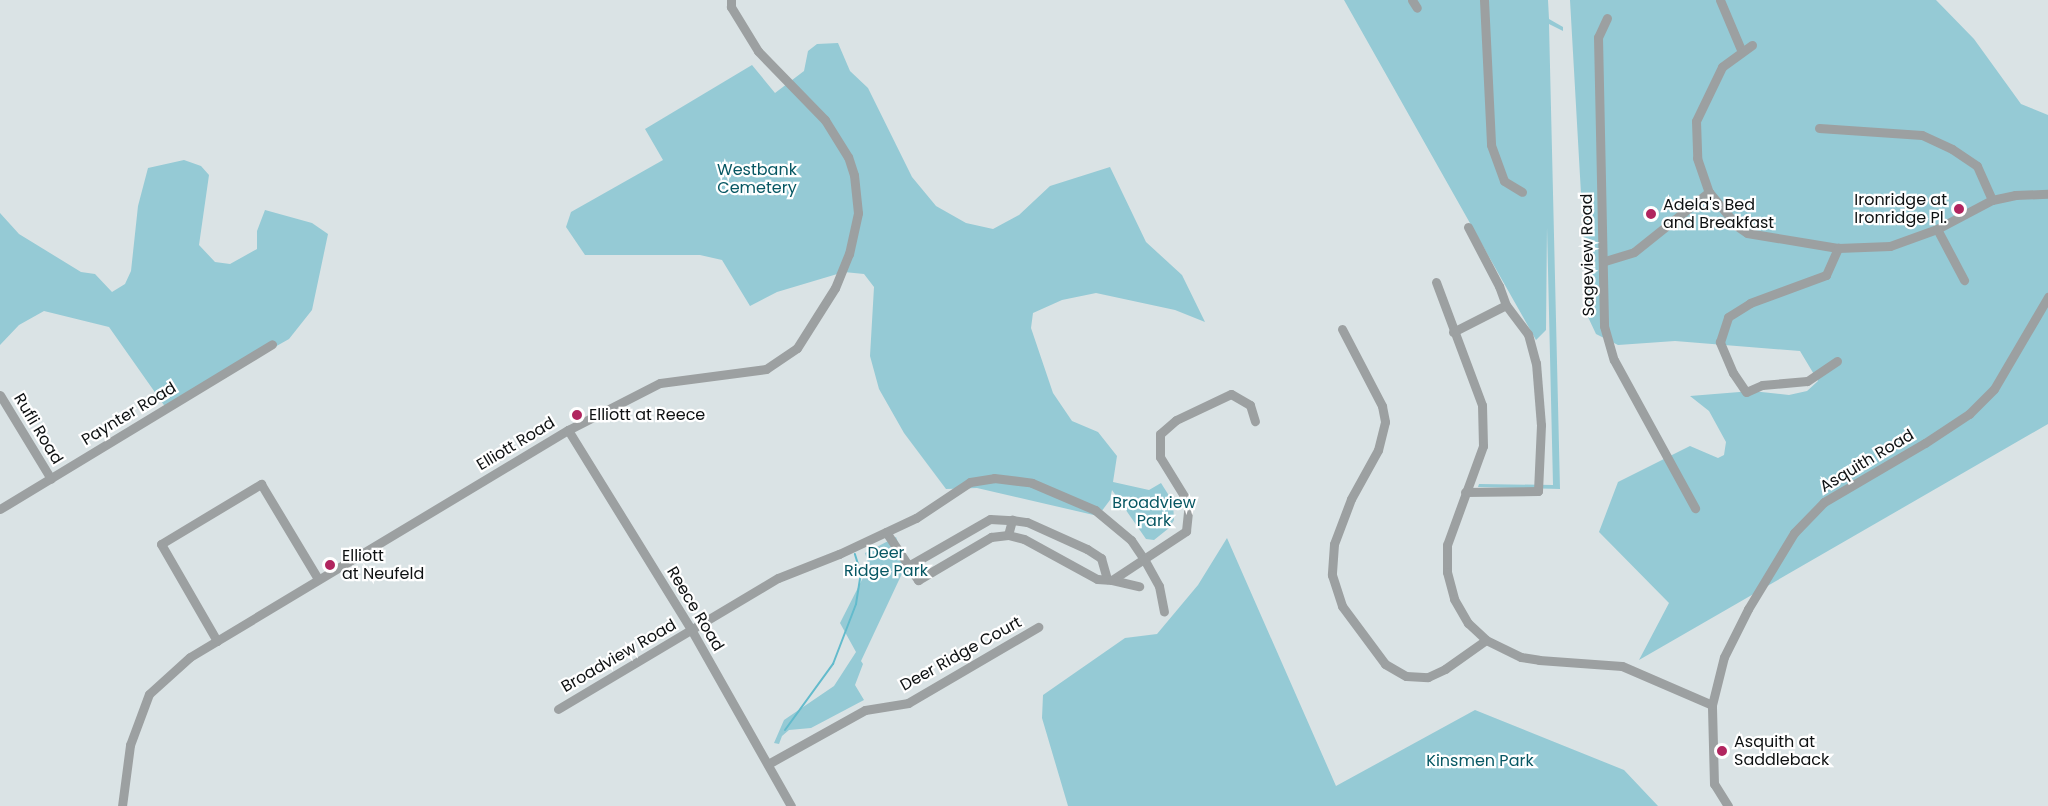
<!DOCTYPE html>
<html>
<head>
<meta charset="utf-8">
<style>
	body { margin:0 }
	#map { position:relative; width:2048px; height:806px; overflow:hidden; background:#dae3e5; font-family:Poppins,sans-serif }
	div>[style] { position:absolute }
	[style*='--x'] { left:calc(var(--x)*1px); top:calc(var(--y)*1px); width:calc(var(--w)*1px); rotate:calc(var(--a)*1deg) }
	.green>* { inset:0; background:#95cad5 }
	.stream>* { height:2px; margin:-1px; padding:0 1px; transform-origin:1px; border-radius:1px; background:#63bbcc }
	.minor>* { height:9px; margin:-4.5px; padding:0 4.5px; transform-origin:4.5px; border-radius:4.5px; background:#9ca0a1 }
	.dots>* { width:16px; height:16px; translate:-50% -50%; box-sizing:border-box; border:3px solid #fff; border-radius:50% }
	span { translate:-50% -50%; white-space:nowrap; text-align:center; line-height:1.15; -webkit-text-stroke:4.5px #fff; paint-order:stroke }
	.park-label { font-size:16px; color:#075763 }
	.poi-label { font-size:16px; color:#0e1112 }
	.right { translate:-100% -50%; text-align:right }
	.left { translate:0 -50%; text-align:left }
	.street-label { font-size:16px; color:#0e1112 }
</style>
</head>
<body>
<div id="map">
	<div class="green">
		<i style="clip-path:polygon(1344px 0,1548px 0,1549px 19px,1563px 27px,1563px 31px,1549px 24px,1560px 489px,1478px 487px,1479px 484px,1553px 485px,1547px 227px,1546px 330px,1536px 340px)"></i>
		<i style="clip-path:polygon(1570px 0,1936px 0,1974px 39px,2021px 104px,2048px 115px,2048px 424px,1639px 660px,1669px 603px,1599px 532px,1618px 482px,1690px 446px,1718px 458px,1724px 455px,1726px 442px,1709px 411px,1690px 396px,1752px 391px,1789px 395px,1807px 391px,1818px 381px,1800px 351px,1675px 341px,1618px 345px,1596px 334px,1588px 317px)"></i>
		<i style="clip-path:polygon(838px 43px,850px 71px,868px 88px,912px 177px,936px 206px,966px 223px,993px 229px,1019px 215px,1050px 186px,1110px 167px,1146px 242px,1182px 275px,1205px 322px,1175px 310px,1096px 293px,1062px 300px,1033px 313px,1031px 328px,1053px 393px,1072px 421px,1098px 432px,1117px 456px,1113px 482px,1149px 490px,1161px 483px,1173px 502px,1174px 520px,1169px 528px,1154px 540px,1146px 539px,1112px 490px,1110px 500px,1098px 516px,977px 488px,946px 489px,904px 433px,879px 389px,870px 356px,874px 287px,864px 274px,844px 272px,777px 292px,750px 306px,722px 260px,700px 255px,585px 255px,566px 227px,571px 212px,663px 160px,645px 129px,752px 65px,775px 93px,804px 71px,808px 51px,817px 44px)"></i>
		<i style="clip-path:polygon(184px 160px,201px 166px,209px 175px,199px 245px,215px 262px,230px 264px,257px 249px,257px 231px,265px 210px,312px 223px,328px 234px,312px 310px,289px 339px,166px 408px,109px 327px,44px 311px,19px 325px,0 345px,0 213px,19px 234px,81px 272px,95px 274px,112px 292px,125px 284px,131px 271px,138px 206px,148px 168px)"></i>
		<i style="clip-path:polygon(896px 537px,906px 565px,861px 661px,863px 664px,855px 685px,864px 700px,811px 728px,789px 730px,782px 736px,779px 744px,774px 743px,784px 720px,834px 686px,856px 652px,840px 623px,869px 566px,865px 553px)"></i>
		<i style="clip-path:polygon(1227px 538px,1336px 786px,1475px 710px,1624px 770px,1658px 806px,1068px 806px,1042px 718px,1043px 695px,1125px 638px,1157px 634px,1198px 585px)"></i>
	</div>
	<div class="stream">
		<i style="--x:785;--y:730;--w:82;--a:-54"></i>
		<i style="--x:833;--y:664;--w:64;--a:-69"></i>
		<i style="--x:856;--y:604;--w:30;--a:-81"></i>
		<i style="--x:861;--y:574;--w:21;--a:-107"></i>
	</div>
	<div class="minor">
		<i style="--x:1412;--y:0;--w:9;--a:58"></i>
		<i style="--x:1484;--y:0;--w:145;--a:87.2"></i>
		<i style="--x:1491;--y:145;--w:38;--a:70"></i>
		<i style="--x:1504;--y:181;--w:21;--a:31"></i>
		<i style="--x:1720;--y:0;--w:56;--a:67.1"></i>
		<i style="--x:1607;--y:18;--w:21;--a:115"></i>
		<i style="--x:1598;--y:37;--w:289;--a:88.8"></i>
		<i style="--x:1604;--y:326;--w:35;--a:74"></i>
		<i style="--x:1614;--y:360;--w:169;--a:61.3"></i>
		<i style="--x:1752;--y:45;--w:37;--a:144"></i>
		<i style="--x:1722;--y:67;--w:60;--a:115.7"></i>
		<i style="--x:1696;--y:121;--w:37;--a:88"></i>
		<i style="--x:1697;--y:158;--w:36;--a:71"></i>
		<i style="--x:1709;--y:192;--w:44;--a:50.5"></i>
		<i style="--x:1737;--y:226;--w:12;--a:35"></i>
		<i style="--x:1747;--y:233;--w:92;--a:9.4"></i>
		<i style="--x:1838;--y:248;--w:52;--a:-2.2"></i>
		<i style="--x:1890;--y:246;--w:50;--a:-19.9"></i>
		<i style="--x:1937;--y:229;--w:62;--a:-27.8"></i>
		<i style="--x:1992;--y:200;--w:24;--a:-12"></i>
		<i style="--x:2015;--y:195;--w:33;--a:-2"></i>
		<i style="--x:1819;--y:128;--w:103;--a:3.9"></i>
		<i style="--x:1922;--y:135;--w:33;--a:25"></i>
		<i style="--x:1952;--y:149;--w:30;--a:34"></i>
		<i style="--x:1977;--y:166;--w:37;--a:66"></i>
		<i style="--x:1468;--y:227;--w:67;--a:62.3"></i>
		<i style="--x:1499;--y:286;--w:20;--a:70"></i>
		<i style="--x:1937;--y:229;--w:58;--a:62.1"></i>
		<i style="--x:1605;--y:261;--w:30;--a:-17"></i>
		<i style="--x:1634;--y:252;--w:96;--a:-38.7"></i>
		<i style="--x:1436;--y:282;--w:131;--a:69.5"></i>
		<i style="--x:1482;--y:405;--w:41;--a:88.6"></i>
		<i style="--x:1483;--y:446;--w:105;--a:110"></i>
		<i style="--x:1447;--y:545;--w:27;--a:90"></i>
		<i style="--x:1447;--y:572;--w:28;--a:75"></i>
		<i style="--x:1454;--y:599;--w:28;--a:60"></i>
		<i style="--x:1468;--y:623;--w:25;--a:43"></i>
		<i style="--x:1486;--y:640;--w:39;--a:26"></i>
		<i style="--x:1521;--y:657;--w:18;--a:9"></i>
		<i style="--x:1539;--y:660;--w:83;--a:4.1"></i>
		<i style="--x:1622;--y:666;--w:98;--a:23.4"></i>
		<i style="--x:1342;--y:329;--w:87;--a:62.5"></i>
		<i style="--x:1382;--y:406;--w:16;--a:79"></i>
		<i style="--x:1385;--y:422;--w:29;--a:104"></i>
		<i style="--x:1378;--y:450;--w:56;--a:118.9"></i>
		<i style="--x:1351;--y:499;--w:48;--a:110.7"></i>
		<i style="--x:1334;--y:544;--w:31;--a:94"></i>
		<i style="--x:1332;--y:575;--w:33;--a:72"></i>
		<i style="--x:1342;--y:606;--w:72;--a:53.4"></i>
		<i style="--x:1385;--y:664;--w:24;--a:30"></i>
		<i style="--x:1406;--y:676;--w:22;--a:3"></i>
		<i style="--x:1428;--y:677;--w:19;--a:-25"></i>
		<i style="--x:1445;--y:669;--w:50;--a:-35.3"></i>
		<i style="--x:1453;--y:332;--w:59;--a:-27"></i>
		<i style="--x:1506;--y:305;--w:36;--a:53"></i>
		<i style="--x:1528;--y:334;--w:30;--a:75"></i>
		<i style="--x:1536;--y:363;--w:62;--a:85.4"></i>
		<i style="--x:1541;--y:425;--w:66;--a:92.6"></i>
		<i style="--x:1538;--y:491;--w:73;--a:179.2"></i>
		<i style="--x:1837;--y:361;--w:36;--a:146"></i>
		<i style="--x:1807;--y:381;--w:45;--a:174.9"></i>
		<i style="--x:1762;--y:385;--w:17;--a:156"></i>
		<i style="--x:1746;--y:392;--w:23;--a:-124"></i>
		<i style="--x:1733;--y:373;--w:34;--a:-113"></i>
		<i style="--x:1720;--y:342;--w:26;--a:-72"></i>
		<i style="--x:1728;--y:317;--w:26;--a:-32"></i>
		<i style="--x:1750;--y:303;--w:81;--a:-20.2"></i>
		<i style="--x:1826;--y:275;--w:30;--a:-66"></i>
		<i style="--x:0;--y:395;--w:98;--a:58.7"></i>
		<i style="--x:568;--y:430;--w:236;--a:58.3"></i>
		<i style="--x:692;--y:631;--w:201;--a:60.5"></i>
		<i style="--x:0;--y:509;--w:318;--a:-31.2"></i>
		<i style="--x:886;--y:532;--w:58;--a:56.3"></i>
		<i style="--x:918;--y:580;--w:85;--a:-30.5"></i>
		<i style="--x:991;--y:537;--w:17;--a:-7"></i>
		<i style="--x:1008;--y:535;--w:16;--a:-75"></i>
		<i style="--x:1012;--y:520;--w:15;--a:8"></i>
		<i style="--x:1027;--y:522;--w:66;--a:24.2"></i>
		<i style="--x:1087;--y:549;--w:17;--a:33"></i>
		<i style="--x:1101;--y:558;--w:22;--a:74"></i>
		<i style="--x:1008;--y:535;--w:16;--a:14"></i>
		<i style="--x:1024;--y:539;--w:83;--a:28.7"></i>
		<i style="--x:1097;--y:579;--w:15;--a:4"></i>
		<i style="--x:1112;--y:580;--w:89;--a:-33.5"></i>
		<i style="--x:1186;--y:531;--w:27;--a:-84"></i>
		<i style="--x:1189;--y:504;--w:55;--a:-121.7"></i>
		<i style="--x:1160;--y:457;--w:23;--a:-90"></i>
		<i style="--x:1160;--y:434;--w:21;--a:-41"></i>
		<i style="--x:1176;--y:420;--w:61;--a:-25.3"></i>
		<i style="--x:1231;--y:394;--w:22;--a:30"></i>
		<i style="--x:1250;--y:405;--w:17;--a:73"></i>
		<i style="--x:910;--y:565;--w:92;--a:-29.9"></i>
		<i style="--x:990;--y:519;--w:22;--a:3"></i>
		<i style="--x:1112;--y:580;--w:28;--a:13"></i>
		<i style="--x:217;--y:641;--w:112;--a:-120"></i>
		<i style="--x:161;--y:544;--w:117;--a:-31"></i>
		<i style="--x:261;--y:484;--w:111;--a:59"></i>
		<i style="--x:558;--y:709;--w:256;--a:-30.8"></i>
		<i style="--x:778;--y:578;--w:66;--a:-21.5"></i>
		<i style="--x:839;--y:554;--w:85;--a:-25.1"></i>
		<i style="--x:916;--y:518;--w:65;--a:-33.7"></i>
		<i style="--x:970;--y:482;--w:24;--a:-9"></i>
		<i style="--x:994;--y:478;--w:38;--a:7"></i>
		<i style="--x:1032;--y:483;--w:69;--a:23.2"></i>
		<i style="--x:1095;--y:510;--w:47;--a:39.8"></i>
		<i style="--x:1131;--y:540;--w:23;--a:56"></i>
		<i style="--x:1144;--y:559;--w:31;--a:61"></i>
		<i style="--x:1159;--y:586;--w:26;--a:79"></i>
		<i style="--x:768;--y:764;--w:111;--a:-29.1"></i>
		<i style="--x:865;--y:710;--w:44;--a:-9.2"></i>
		<i style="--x:908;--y:703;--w:151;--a:-30.3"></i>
		<i style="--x:122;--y:806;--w:62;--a:-82.5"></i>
		<i style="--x:130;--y:745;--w:54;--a:-69.6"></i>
		<i style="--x:149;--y:694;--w:55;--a:-42.1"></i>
		<i style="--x:190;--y:657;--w:441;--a:-31"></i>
		<i style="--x:568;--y:430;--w:103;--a:-27.1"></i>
		<i style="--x:660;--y:383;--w:107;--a:-7.5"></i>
		<i style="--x:766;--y:369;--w:37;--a:-34"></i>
		<i style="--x:797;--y:348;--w:71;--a:-57.7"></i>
		<i style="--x:835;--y:288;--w:37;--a:-68"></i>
		<i style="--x:849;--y:254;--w:42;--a:-77.6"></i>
		<i style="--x:858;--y:213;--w:38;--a:-96"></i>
		<i style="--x:854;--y:175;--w:19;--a:-108"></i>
		<i style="--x:848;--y:157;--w:44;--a:-121.9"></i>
		<i style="--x:825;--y:120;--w:96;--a:-134.2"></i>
		<i style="--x:758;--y:51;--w:52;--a:-121.5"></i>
		<i style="--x:731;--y:7;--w:7;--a:-90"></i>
		<i style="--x:1728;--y:806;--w:26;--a:-122"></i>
		<i style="--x:1714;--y:784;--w:79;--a:-91.5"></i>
		<i style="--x:1712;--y:705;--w:49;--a:-76"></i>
		<i style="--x:1724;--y:657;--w:54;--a:-63.4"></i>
		<i style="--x:1748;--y:609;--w:89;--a:-58.8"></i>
		<i style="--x:1794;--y:533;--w:43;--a:-45.9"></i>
		<i style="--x:1824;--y:502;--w:117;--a:-30.3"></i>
		<i style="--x:1925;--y:443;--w:53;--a:-33.4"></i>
		<i style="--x:1969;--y:414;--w:35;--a:-45"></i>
		<i style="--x:1994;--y:389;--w:107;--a:-59.6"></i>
	</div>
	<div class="dots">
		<i style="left:1959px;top:209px;background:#b1255f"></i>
		<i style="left:1651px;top:214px;background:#b1255f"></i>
		<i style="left:577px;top:415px;background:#b1255f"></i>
		<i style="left:330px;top:565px;background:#b1255f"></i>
		<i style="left:1722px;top:751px;background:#b1255f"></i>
	</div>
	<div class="park-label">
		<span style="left:757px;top:179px">Westbank<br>Cemetery</span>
		<span style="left:1154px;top:512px">Broadview<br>Park</span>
		<span style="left:886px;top:562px">Deer<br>Ridge Park</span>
		<span style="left:1480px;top:761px">Kinsmen Park</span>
	</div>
	<div class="poi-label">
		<span class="right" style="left:1947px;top:209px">Ironridge at<br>Ironridge Pl.</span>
		<span class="left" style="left:1663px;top:214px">Adela's Bed<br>and Breakfast</span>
		<span class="left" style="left:589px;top:415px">Elliott at Reece</span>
		<span class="left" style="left:342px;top:565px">Elliott<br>at Neufeld</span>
		<span class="left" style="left:1734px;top:751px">Asquith at<br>Saddleback</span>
	</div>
	<div class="street-label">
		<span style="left:1588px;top:255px;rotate:-91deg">Sageview Road</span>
		<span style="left:129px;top:414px;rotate:-31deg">Paynter Road</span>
		<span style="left:38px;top:429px;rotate:59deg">Rufli Road</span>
		<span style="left:516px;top:444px;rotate:-31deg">Elliott Road</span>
		<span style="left:1867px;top:461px;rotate:-31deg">Asquith Road</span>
		<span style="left:695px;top:609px;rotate:59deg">Reece Road</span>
		<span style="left:961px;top:654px;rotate:-29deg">Deer Ridge Court</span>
		<span style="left:619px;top:656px;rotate:-30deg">Broadview Road</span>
	</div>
</div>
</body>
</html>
